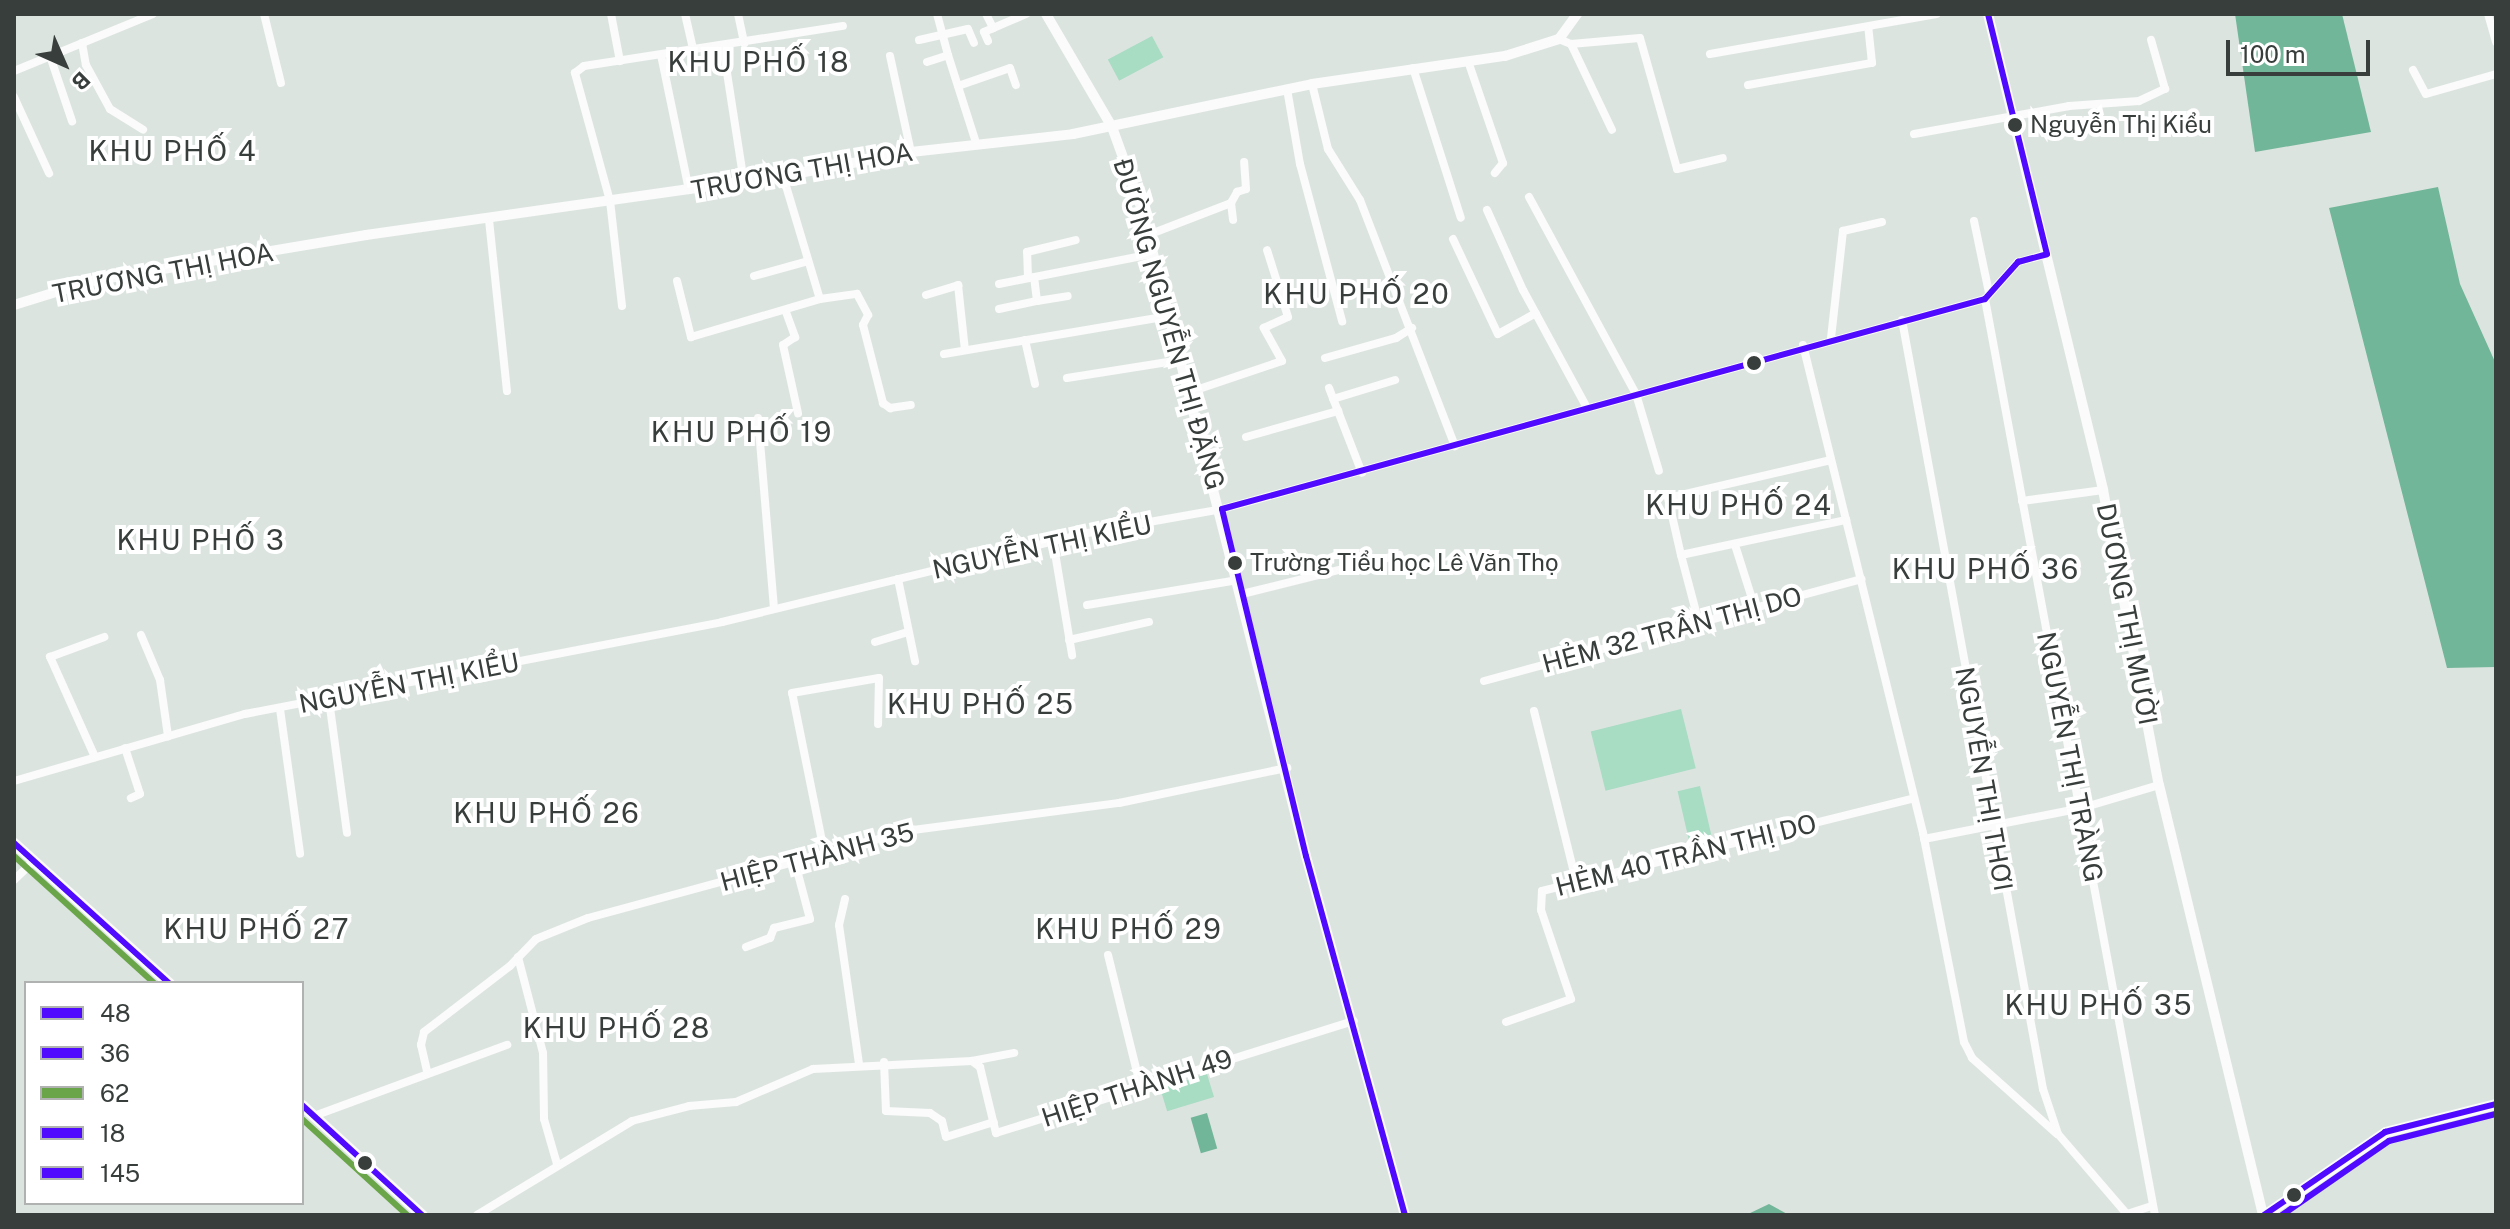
<!DOCTYPE html>
<html>
<head>
<meta charset="utf-8">
<style>
	body { margin:0 }
	#map { position:relative; width:2510px; height:1229px; overflow:hidden; background:#dce4e0; font-family:"Public Sans",sans-serif }
	div>[style] { position:absolute }
	[style*='--x'] { left:calc(var(--x)*1px); top:calc(var(--y)*1px); width:calc(var(--w)*1px); rotate:calc(var(--a)*1deg) }
	.green>* { inset:0; background:#a8dcc3; transform-origin:0 0 }
	.water>* { inset:0; background:#72b699; transform-origin:0 0 }
	.minor>* { height:8px; margin:-4px; padding:0 4px; transform-origin:4px; border-radius:4px; background:#fafbfa }
	.tertiary>* { height:10px; margin:-5px; padding:0 5px; transform-origin:5px; border-radius:5px; background:#fafbfa }
	.secondary>* { height:11px; margin:-5.5px; padding:0 5.5px; transform-origin:5.5px; border-radius:5.5px; background:#fafbfa }
	.bus-1>* { height:6px; margin:-3px; padding:0 3px; transform-origin:3px; border-radius:3px; background:#4f0aff }
	.bus-2>* { height:6px; margin:-3px; padding:0 3px; transform-origin:3px; border-radius:3px; background:#4f0aff }
	.bus-3>* { height:6px; margin:-3px; padding:0 3px; transform-origin:3px; border-radius:3px; background:#6aa649 }
	.bus-4>* { height:6px; margin:-3px; padding:0 3px; transform-origin:3px; border-radius:3px; background:#4f0aff }
	.bus-5>* { height:6px; margin:-3px; padding:0 3px; transform-origin:3px; border-radius:3px; background:#4f0aff }
	.dots>* { width:22px; height:22px; translate:-50% -50%; box-sizing:border-box; border:4px solid #fff; border-radius:50% }
	span { translate:-50% -50%; white-space:nowrap; text-align:center; line-height:1.15; -webkit-text-stroke:8px #fff; paint-order:stroke }
	.bus-label { font-size:24px; color:#383e3b }
	.left { translate:0 -50%; text-align:left }
	.street-label { font-size:26px; color:#383e3b }
	.neighbourhood-label { font-size:28px; color:#383e3b; letter-spacing:2px }
	.frame { position:absolute; inset:0; border:16px solid #383e3b; pointer-events:none }
	.legend { position:absolute; left:24px; top:981px; width:280px; height:224px; box-sizing:border-box; background:#fff; border:2px solid #afb2b1; margin:0; padding:10px 14px; list-style:none; font-size:24px; color:#383e3b }
	.legend li { display:flex; align-items:center; gap:16px; height:40px }
	.legend b { width:40px; border:2px solid #afb2b1 }
	.north { position:absolute; left:24px; top:24px; width:80px; height:80px; -webkit-text-stroke:6px #fff; paint-order:stroke; rotate:135deg; font-size:22px; font-weight:700; line-height:32px; text-align:center; color:#383e3b }
	.north::after { content:''; display:block; margin:auto; width:28px; height:36px; background:#383e3b; clip-path:polygon(50% 0,100% 100%,50% 72%,0 100%) }
	.scale { position:absolute; left:2226px; top:40px; width:144px; height:36px; box-sizing:border-box; border:4px solid #383e3b; border-top:0; padding-left:10px; font-size:24px; line-height:28px; white-space:nowrap; color:#383e3b; -webkit-text-stroke:6px #fff; paint-order:stroke }
</style>
</head>
<body>
<div id="map">
	<div class="green">
		<i style="left:1152px;top:36px;width:24px;height:50px;rotate:62deg"></i>
		<i style="left:1681px;top:709px;width:61px;height:93px;rotate:76deg"></i>
		<i style="left:1700px;top:786px;width:51px;height:23px;rotate:77deg"></i>
		<i style="left:1207px;top:1074px;width:24px;height:49px;rotate:73deg"></i>
	</div>
	<div class="water">
		<i style="clip-path:polygon(2235px 14px,2342px 14px,2371px 132px,2255px 152px)"></i>
		<i style="clip-path:polygon(2438px 187px,2460px 284px,2496px 364px,2496px 667px,2447px 668px,2329px 208px)"></i>
		<i style="left:1207px;top:1113px;width:37px;height:17px;rotate:74deg"></i>
		<i style="clip-path:polygon(1769px 1204px,1789px 1215px,1746px 1215px)"></i>
	</div>
	<div class="minor">
		<i style="--x:264;--y:14;--w:71;--a:76.2"></i>
		<i style="--x:611;--y:14;--w:48;--a:79.2"></i>
		<i style="--x:685;--y:14;--w:36;--a:77"></i>
		<i style="--x:738;--y:14;--w:30;--a:78"></i>
		<i style="--x:937;--y:14;--w:42;--a:75"></i>
		<i style="--x:986;--y:14;--w:16;--a:63"></i>
		<i style="--x:2488;--y:14;--w:29;--a:74"></i>
		<i style="--x:1559;--y:39;--w:13;--a:23"></i>
		<i style="--x:1571;--y:44;--w:69;--a:-5"></i>
		<i style="--x:1640;--y:38;--w:136;--a:74.2"></i>
		<i style="--x:1677;--y:169;--w:47;--a:-13.4"></i>
		<i style="--x:919;--y:40;--w:50;--a:-12.7"></i>
		<i style="--x:968;--y:29;--w:15;--a:67"></i>
		<i style="--x:988;--y:41;--w:10;--a:-114"></i>
		<i style="--x:984;--y:32;--w:46;--a:-23.2"></i>
		<i style="--x:82;--y:43;--w:22;--a:80"></i>
		<i style="--x:86;--y:65;--w:50;--a:61.4"></i>
		<i style="--x:110;--y:109;--w:39;--a:32"></i>
		<i style="--x:1571;--y:44;--w:95;--a:64.5"></i>
		<i style="--x:723;--y:47;--w:137;--a:81.2"></i>
		<i style="--x:1710;--y:54;--w:230;--a:-10"></i>
		<i style="--x:661;--y:55;--w:138;--a:78.3"></i>
		<i style="--x:50;--y:56;--w:69;--a:71.3"></i>
		<i style="--x:890;--y:56;--w:98;--a:77.7"></i>
		<i style="--x:1468;--y:61;--w:108;--a:71.1"></i>
		<i style="--x:1503;--y:163;--w:13;--a:129"></i>
		<i style="--x:927;--y:62;--w:22;--a:-18"></i>
		<i style="--x:948;--y:55;--w:92;--a:72.3"></i>
		<i style="--x:1413;--y:68;--w:157;--a:72.3"></i>
		<i style="--x:2413;--y:70;--w:27;--a:62"></i>
		<i style="--x:2426;--y:94;--w:73;--a:-15.9"></i>
		<i style="--x:14;--y:71;--w:150;--a:-22.3"></i>
		<i style="--x:1312;--y:84;--w:67;--a:76.2"></i>
		<i style="--x:1328;--y:149;--w:60;--a:57.9"></i>
		<i style="--x:1360;--y:200;--w:264;--a:68.9"></i>
		<i style="--x:1748;--y:85;--w:126;--a:-10.1"></i>
		<i style="--x:1872;--y:63;--w:36;--a:-96"></i>
		<i style="--x:958;--y:86;--w:55;--a:-19.1"></i>
		<i style="--x:1010;--y:68;--w:18;--a:71"></i>
		<i style="--x:1287;--y:89;--w:76;--a:80.2"></i>
		<i style="--x:1300;--y:164;--w:163;--a:75"></i>
		<i style="--x:14;--y:97;--w:84;--a:65.3"></i>
		<i style="--x:1914;--y:134;--w:158;--a:-10.2"></i>
		<i style="--x:2069;--y:106;--w:70;--a:-4.1"></i>
		<i style="--x:2139;--y:101;--w:29;--a:-25"></i>
		<i style="--x:2165;--y:89;--w:51;--a:-105.9"></i>
		<i style="--x:783;--y:176;--w:128;--a:73.3"></i>
		<i style="--x:1529;--y:197;--w:224;--a:61.5"></i>
		<i style="--x:1636;--y:394;--w:80;--a:73.4"></i>
		<i style="--x:1231;--y:203;--w:13;--a:-61"></i>
		<i style="--x:1237;--y:192;--w:9;--a:-18"></i>
		<i style="--x:1246;--y:189;--w:27;--a:-94"></i>
		<i style="--x:1487;--y:210;--w:88;--a:65.8"></i>
		<i style="--x:1523;--y:290;--w:134;--a:61.5"></i>
		<i style="--x:489;--y:220;--w:172;--a:84"></i>
		<i style="--x:1974;--y:221;--w:74;--a:78.2"></i>
		<i style="--x:1148;--y:235;--w:89;--a:-21.1"></i>
		<i style="--x:1231;--y:203;--w:17;--a:83"></i>
		<i style="--x:1453;--y:239;--w:105;--a:64.7"></i>
		<i style="--x:1498;--y:334;--w:43;--a:-28.9"></i>
		<i style="--x:754;--y:276;--w:56;--a:-15.5"></i>
		<i style="--x:1028;--y:278;--w:26;--a:-92"></i>
		<i style="--x:1027;--y:252;--w:50;--a:-13.8"></i>
		<i style="--x:677;--y:281;--w:58;--a:76"></i>
		<i style="--x:691;--y:337;--w:134;--a:-16.4"></i>
		<i style="--x:820;--y:299;--w:37;--a:-8"></i>
		<i style="--x:857;--y:294;--w:24;--a:62"></i>
		<i style="--x:868;--y:315;--w:11;--a:117"></i>
		<i style="--x:863;--y:325;--w:81;--a:75.6"></i>
		<i style="--x:883;--y:403;--w:9;--a:36"></i>
		<i style="--x:890;--y:408;--w:21;--a:-8"></i>
		<i style="--x:999;--y:284;--w:156;--a:-11.1"></i>
		<i style="--x:926;--y:295;--w:34;--a:-17"></i>
		<i style="--x:958;--y:285;--w:65;--a:83.9"></i>
		<i style="--x:1985;--y:299;--w:932;--a:79.49"></i>
		<i style="--x:1037;--y:301;--w:31;--a:-9"></i>
		<i style="--x:622;--y:306;--w:106;--a:-96.5"></i>
		<i style="--x:610;--y:201;--w:133;--a:-105.3"></i>
		<i style="--x:575;--y:73;--w:11;--a:-38"></i>
		<i style="--x:584;--y:66;--w:262;--a:-8.8"></i>
		<i style="--x:999;--y:309;--w:39;--a:-12"></i>
		<i style="--x:1037;--y:301;--w:24;--a:-97"></i>
		<i style="--x:786;--y:312;--w:27;--a:70"></i>
		<i style="--x:795;--y:337;--w:14;--a:146"></i>
		<i style="--x:783;--y:345;--w:70;--a:77.6"></i>
		<i style="--x:1902;--y:320;--w:782;--a:79.61"></i>
		<i style="--x:2043;--y:1089;--w:47;--a:71.6"></i>
		<i style="--x:2058;--y:1134;--w:104;--a:49.3"></i>
		<i style="--x:1831;--y:338;--w:108;--a:-83.6"></i>
		<i style="--x:1843;--y:231;--w:40;--a:-13"></i>
		<i style="--x:1025;--y:340;--w:45;--a:77.2"></i>
		<i style="--x:1803;--y:345;--w:503;--a:76.18"></i>
		<i style="--x:1923;--y:833;--w:213;--a:78.9"></i>
		<i style="--x:1964;--y:1042;--w:18;--a:63"></i>
		<i style="--x:1972;--y:1058;--w:114;--a:41.8"></i>
		<i style="--x:944;--y:354;--w:228;--a:-9.6"></i>
		<i style="--x:1325;--y:358;--w:74;--a:-15.7"></i>
		<i style="--x:1396;--y:338;--w:19;--a:-32"></i>
		<i style="--x:1067;--y:378;--w:115;--a:-9"></i>
		<i style="--x:1329;--y:388;--w:91;--a:68.8"></i>
		<i style="--x:1190;--y:392;--w:97;--a:-18.6"></i>
		<i style="--x:1282;--y:361;--w:38;--a:-119"></i>
		<i style="--x:1264;--y:328;--w:26;--a:-25"></i>
		<i style="--x:1288;--y:317;--w:70;--a:-107.4"></i>
		<i style="--x:1333;--y:399;--w:65;--a:-17"></i>
		<i style="--x:758;--y:418;--w:191;--a:85.2"></i>
		<i style="--x:1246;--y:437;--w:96;--a:-15.8"></i>
		<i style="--x:1831;--y:460;--w:167;--a:166.9"></i>
		<i style="--x:1668;--y:498;--w:58;--a:77.2"></i>
		<i style="--x:1681;--y:555;--w:169;--a:-12"></i>
		<i style="--x:2022;--y:501;--w:82;--a:-7.7"></i>
		<i style="--x:1053;--y:541;--w:116;--a:80.5"></i>
		<i style="--x:1735;--y:545;--w:66;--a:72.4"></i>
		<i style="--x:1681;--y:555;--w:70;--a:75.2"></i>
		<i style="--x:898;--y:579;--w:84;--a:78.3"></i>
		<i style="--x:1242;--y:594;--w:162;--a:-14"></i>
		<i style="--x:1087;--y:605;--w:153;--a:-9.4"></i>
		<i style="--x:141;--y:635;--w:49;--a:67.1"></i>
		<i style="--x:160;--y:680;--w:57;--a:81.9"></i>
		<i style="--x:1069;--y:640;--w:82;--a:-12.7"></i>
		<i style="--x:875;--y:642;--w:34;--a:-17"></i>
		<i style="--x:1484;--y:681;--w:391;--a:-15.1"></i>
		<i style="--x:329;--y:700;--w:134;--a:82.3"></i>
		<i style="--x:280;--y:709;--w:146;--a:82.1"></i>
		<i style="--x:1534;--y:711;--w:175;--a:76.1"></i>
		<i style="--x:125;--y:748;--w:48;--a:71.9"></i>
		<i style="--x:140;--y:794;--w:10;--a:156"></i>
		<i style="--x:95;--y:757;--w:110;--a:-114.2"></i>
		<i style="--x:50;--y:657;--w:58;--a:-20.3"></i>
		<i style="--x:14;--y:781;--w:241;--a:-16.2"></i>
		<i style="--x:245;--y:714;--w:486;--a:-10.9"></i>
		<i style="--x:722;--y:622;--w:371;--a:-13.7"></i>
		<i style="--x:1082;--y:534;--w:142;--a:-10.1"></i>
		<i style="--x:1222;--y:509;--w:791;--a:-15.39"></i>
		<i style="--x:1985;--y:299;--w:50;--a:-48.3"></i>
		<i style="--x:2018;--y:262;--w:30;--a:-15"></i>
		<i style="--x:1924;--y:839;--w:161;--a:-11.1"></i>
		<i style="--x:2082;--y:808;--w:80;--a:-16.6"></i>
		<i style="--x:824;--y:851;--w:161;--a:-101.4"></i>
		<i style="--x:792;--y:693;--w:88;--a:-9.8"></i>
		<i style="--x:879;--y:678;--w:46;--a:91.2"></i>
		<i style="--x:14;--y:880;--w:28;--a:-44"></i>
		<i style="--x:845;--y:899;--w:27;--a:103"></i>
		<i style="--x:839;--y:925;--w:139;--a:81.8"></i>
		<i style="--x:746;--y:947;--w:26;--a:-21"></i>
		<i style="--x:770;--y:938;--w:11;--a:-68"></i>
		<i style="--x:774;--y:928;--w:37;--a:-14"></i>
		<i style="--x:810;--y:919;--w:62;--a:-104.9"></i>
		<i style="--x:1108;--y:955;--w:137;--a:76.1"></i>
		<i style="--x:518;--y:957;--w:99;--a:75.4"></i>
		<i style="--x:543;--y:1053;--w:66;--a:89.1"></i>
		<i style="--x:544;--y:1119;--w:47;--a:73.9"></i>
		<i style="--x:1506;--y:1022;--w:69;--a:-19.5"></i>
		<i style="--x:1571;--y:999;--w:94;--a:-108.6"></i>
		<i style="--x:1541;--y:910;--w:19;--a:-87"></i>
		<i style="--x:1542;--y:891;--w:383;--a:-14"></i>
		<i style="--x:972;--y:1061;--w:10;--a:37"></i>
		<i style="--x:980;--y:1067;--w:68;--a:76.4"></i>
		<i style="--x:996;--y:1133;--w:375;--a:-17.4"></i>
		<i style="--x:884;--y:1062;--w:49;--a:87.7"></i>
		<i style="--x:886;--y:1111;--w:44;--a:2.6"></i>
		<i style="--x:930;--y:1113;--w:14;--a:34"></i>
		<i style="--x:942;--y:1121;--w:16;--a:76"></i>
		<i style="--x:946;--y:1137;--w:50;--a:-17.4"></i>
		<i style="--x:427;--y:1071;--w:27;--a:-103"></i>
		<i style="--x:421;--y:1045;--w:13;--a:-77"></i>
		<i style="--x:424;--y:1032;--w:108;--a:-37.5"></i>
		<i style="--x:510;--y:966;--w:37;--a:-46"></i>
		<i style="--x:536;--y:939;--w:56;--a:-22"></i>
		<i style="--x:588;--y:918;--w:337;--a:-15.2"></i>
		<i style="--x:913;--y:830;--w:208;--a:-7.5"></i>
		<i style="--x:1119;--y:803;--w:172;--a:-11.8"></i>
		<i style="--x:314;--y:1116;--w:206;--a:-20.2"></i>
		<i style="--x:477;--y:1215;--w:181;--a:-31.2"></i>
		<i style="--x:632;--y:1121;--w:59;--a:-14.7"></i>
		<i style="--x:689;--y:1106;--w:47;--a:-4.9"></i>
		<i style="--x:736;--y:1102;--w:84;--a:-23.2"></i>
		<i style="--x:813;--y:1069;--w:159;--a:-2.9"></i>
		<i style="--x:972;--y:1061;--w:43;--a:-10.8"></i>
		<i style="--x:2124;--y:1215;--w:29;--a:-18"></i>
	</div>
	<div class="tertiary">
		<i style="--x:1046;--y:14;--w:131;--a:59.7"></i>
		<i style="--x:1112;--y:127;--w:88;--a:70.1"></i>
		<i style="--x:1142;--y:210;--w:666;--a:75.76"></i>
		<i style="--x:1306;--y:856;--w:372;--a:74.6"></i>
		<i style="--x:1988;--y:14;--w:490;--a:76.4"></i>
		<i style="--x:2103;--y:490;--w:300;--a:79.3"></i>
		<i style="--x:2159;--y:785;--w:442;--a:76.4"></i>
		<i style="--x:14;--y:305;--w:81;--a:-17.3"></i>
		<i style="--x:91;--y:281;--w:279;--a:-9.5"></i>
		<i style="--x:366;--y:235;--w:421;--a:-8.1"></i>
		<i style="--x:783;--y:176;--w:130;--a:-10.6"></i>
		<i style="--x:911;--y:152;--w:163;--a:-6.3"></i>
		<i style="--x:1073;--y:134;--w:244;--a:-11.8"></i>
		<i style="--x:1312;--y:84;--w:195;--a:-8.3"></i>
		<i style="--x:1505;--y:56;--w:57;--a:-17.5"></i>
		<i style="--x:1559;--y:39;--w:31;--a:-54"></i>
	</div>
	<div class="secondary">
		<i style="--x:14;--y:843;--w:209;--a:42.1"></i>
		<i style="--x:302;--y:1105;--w:163;--a:42.5"></i>
		<i style="--x:2264;--y:1215;--w:147;--a:-34.4"></i>
		<i style="--x:2385;--y:1132;--w:114;--a:-14.2"></i>
	</div>
	<div class="bus-1">
		<i style="--x:1988;--y:14;--w:247;--a:76.2"></i>
		<i style="--x:1222;--y:509;--w:791;--a:-15.39"></i>
		<i style="--x:1985;--y:299;--w:50;--a:-48.3"></i>
		<i style="--x:2018;--y:262;--w:30;--a:-15"></i>
		<i style="--x:1222;--y:509;--w:357;--a:76.4"></i>
		<i style="--x:1306;--y:856;--w:372;--a:74.6"></i>
	</div>
	<div class="bus-2">
		<i style="--x:14;--y:843;--w:209;--a:42.1"></i>
		<i style="--x:302;--y:1105;--w:163;--a:42.5"></i>
	</div>
	<div class="bus-3">
		<i style="--x:14;--y:856;--w:189;--a:42.2"></i>
		<i style="--x:302;--y:1119;--w:142;--a:42.4"></i>
	</div>
	<div class="bus-4">
		<i style="--x:2264;--y:1215;--w:147;--a:-34.4"></i>
		<i style="--x:2385;--y:1132;--w:114;--a:-14.2"></i>
	</div>
	<div class="bus-5">
		<i style="--x:2282;--y:1215;--w:130;--a:-34.7"></i>
		<i style="--x:2389;--y:1141;--w:110;--a:-14.2"></i>
	</div>
	<div class="dots">
		<i style="left:2015px;top:125px;background:#383e3b"></i>
		<i style="left:1754px;top:363px;background:#383e3b"></i>
		<i style="left:1235px;top:563px;background:#383e3b"></i>
		<i style="left:365px;top:1163px;background:#383e3b"></i>
		<i style="left:2294px;top:1195px;background:#383e3b"></i>
	</div>
	<div class="bus-label">
		<span class="left" style="left:2030px;top:125px">Nguyễn Thị Kiểu</span>
		<span class="left" style="left:1250px;top:563px">Trường Tiểu học Lê Văn Thọ</span>
	</div>
	<div class="street-label">
		<span style="left:802px;top:171px;rotate:-10deg">TRƯƠNG THỊ HOA</span>
		<span style="left:163px;top:273px;rotate:-11deg">TRƯƠNG THỊ HOA</span>
		<span style="left:1169px;top:324px;rotate:74deg">ĐƯỜNG NGUYỄN THỊ ĐẶNG</span>
		<span style="left:1042px;top:547px;rotate:-12deg">NGUYỄN THỊ KIỂU</span>
		<span style="left:2127px;top:614px;rotate:79deg">DƯƠNG THỊ MƯỜI</span>
		<span style="left:1672px;top:630px;rotate:-15deg">HẺM 32 TRẦN THỊ DO</span>
		<span style="left:409px;top:683px;rotate:-11deg">NGUYỄN THỊ KIỂU</span>
		<span style="left:2070px;top:757px;rotate:79deg">NGUYỄN THỊ TRÀNG</span>
		<span style="left:1984px;top:779px;rotate:80deg">NGUYỄN THỊ THƠI</span>
		<span style="left:1686px;top:855px;rotate:-14deg">HẺM 40 TRẦN THỊ DO</span>
		<span style="left:817px;top:857px;rotate:-15deg">HIỆP THÀNH 35</span>
		<span style="left:1137px;top:1088px;rotate:-18deg">HIỆP THÀNH 49</span>
	</div>
	<div class="neighbourhood-label">
		<span style="left:759px;top:62px">KHU PHỐ 18</span>
		<span style="left:173px;top:151px">KHU PHỐ 4</span>
		<span style="left:1357px;top:294px">KHU PHỐ 20</span>
		<span style="left:742px;top:432px">KHU PHỐ 19</span>
		<span style="left:1739px;top:505px">KHU PHỐ 24</span>
		<span style="left:201px;top:540px">KHU PHỐ 3</span>
		<span style="left:1986px;top:569px">KHU PHỐ 36</span>
		<span style="left:981px;top:704px">KHU PHỐ 25</span>
		<span style="left:547px;top:813px">KHU PHỐ 26</span>
		<span style="left:257px;top:929px">KHU PHỐ 27</span>
		<span style="left:1129px;top:929px">KHU PHỐ 29</span>
		<span style="left:2099px;top:1005px">KHU PHỐ 35</span>
		<span style="left:617px;top:1028px">KHU PHỐ 28</span>
	</div>
	<div class="frame"></div>
	<ul class="legend">
	<li><b style="height:10px;background:#4f0aff"></b>48</li>
	<li><b style="height:10px;background:#4f0aff"></b>36</li>
	<li><b style="height:10px;background:#6aa649"></b>62</li>
	<li><b style="height:10px;background:#4f0aff"></b>18</li>
	<li><b style="height:10px;background:#4f0aff"></b>145</li>
	</ul>
	<div class="north">B</div>
	<div class="scale">100 m</div>
</div>
</body>
</html>
